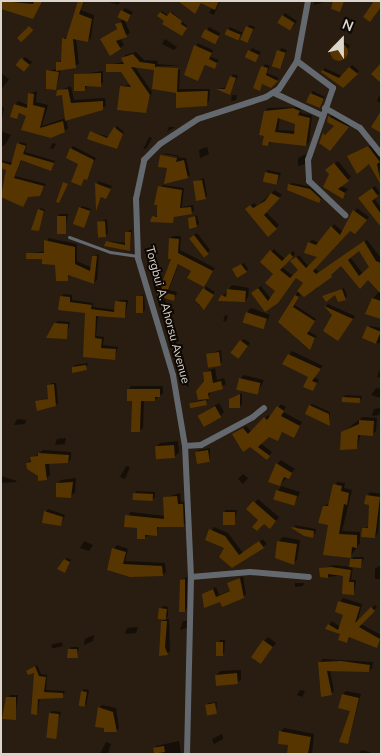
<!DOCTYPE html>
<html>
<head>
<meta charset="utf-8">
<style>
	body { margin:0 }
	#map { position:relative; width:382px; height:755px; overflow:hidden; background:#281d10; font-family:"Nunito Sans",sans-serif }
	div>[style] { position:absolute }
	[style*='--x'] { left:calc(var(--x)*1px); top:calc(var(--y)*1px); width:calc(var(--w)*1px); rotate:calc(var(--a)*1deg) }
	.shadow>* { inset:0; background:#0007; transform-origin:0 0 }
	.building>* { inset:0; background:#573500; transform-origin:0 0 }
	.round { border-radius:50% }
	.service>* { height:3px; margin:-1.5px; padding:0 1.5px; transform-origin:1.5px; border-radius:1.5px; background:#646970 }
	.minor>* { height:6px; margin:-3px; padding:0 3px; transform-origin:3px; border-radius:3px; background:#646970 }
	span { translate:-50% -50%; white-space:nowrap; text-align:center; line-height:1.15; -webkit-text-stroke:4px #0d0804; paint-order:stroke }
	.street-label { font-size:12px; color:#dcd5cd }
	.frame { position:absolute; inset:0; border:2px solid #dcd5cd; pointer-events:none }
	.north { position:absolute; left:317px; top:15px; width:50px; height:50px; -webkit-text-stroke:4px #0d0804; paint-order:stroke; rotate:22deg; font-size:14px; font-weight:700; line-height:20px; text-align:center; color:#dcd5cd }
	.north::after { content:''; display:block; margin:auto; width:18px; height:22px; background:#dcd5cd; clip-path:polygon(50% 0,100% 100%,50% 72%,0 100%) }
</style>
</head>
<body>
<div id="map">
	<div class="shadow">
		<i style="clip-path:polygon(1px 1px,43px 1px,33px 18px,4px 8px,1px 11px)"></i>
		<i style="clip-path:polygon(80px 1px,85px 1px,81px 10px,94px 15px,91px 38px,87px 41px,76px 38px,79px 64px,61px 69px,56px 89px,48px 71px,57px 69px,57px 63px,63px 60px,63px 39px,68px 36px)"></i>
		<i style="clip-path:polygon(106px 1px,121px 1px,118px 5px)"></i>
		<i style="clip-path:polygon(196px 1px,220px 1px,214px 15px,209px 13px,213px 7px,202px 2px,195px 13px,187px 8px)"></i>
		<i style="clip-path:polygon(314px 1px,325px 1px,325px 2px,314px 5px)"></i>
		<i style="clip-path:polygon(125px 8px,133px 12px,128px 20px,119px 16px)"></i>
		<i style="clip-path:polygon(162px 11px,169px 16px,172px 12px,187px 26px,183px 33px,159px 16px)"></i>
		<i style="clip-path:polygon(285px 13px,297px 21px,293px 27px,283px 16px)"></i>
		<i style="clip-path:polygon(124px 19px,130px 33px,120px 38px,124px 45px,120px 48px,102px 39px,118px 28px,116px 24px)"></i>
		<i style="clip-path:polygon(250px 25px,255px 27px,248px 41px,247px 27px)"></i>
		<i style="left:209px;top:27px;width:13px;height:11px;rotate:29deg"></i>
		<i style="clip-path:polygon(230px 27px,243px 33px,239px 39px,228px 30px)"></i>
		<i style="clip-path:polygon(165px 39px,177px 47px,174px 50px,162px 44px)"></i>
		<i style="clip-path:polygon(339px 40px,350px 45px,343px 61px,330px 56px)"></i>
		<i style="clip-path:polygon(197px 43px,213px 50px,211px 57px,219px 60px,214px 67px,206px 64px,198px 80px)"></i>
		<i style="clip-path:polygon(252px 48px,261px 52px,256px 60px,247px 56px)"></i>
		<i style="left:281px;top:48px;width:6px;height:19px;rotate:18deg"></i>
		<i style="clip-path:polygon(136px 52px,144px 60px,158px 61px,157px 64px,181px 66px,156px 66px,156px 68px,180px 70px,179px 89px,210px 89px,209px 101px,206px 104px,177px 106px,177px 92px,153px 88px,155px 69px,135px 67px,152px 92px,145px 112px,121px 87px,131px 84px,122px 71px,107px 65px,124px 62px,125px 55px)"></i>
		<i style="clip-path:polygon(25px 57px,32px 62px,25px 70px,18px 65px)"></i>
		<i style="clip-path:polygon(265px 64px,270px 66px,267px 73px,279px 78px,271px 86px,263px 83px,259px 89px,254px 87px)"></i>
		<i style="clip-path:polygon(352px 65px,359px 71px,343px 86px,323px 71px,325px 68px,342px 76px)"></i>
		<i style="clip-path:polygon(103px 71px,103px 83px,87px 85px,85px 90px,75px 75px)"></i>
		<i style="clip-path:polygon(1px 73px,9px 79px,1px 90px)"></i>
		<i style="clip-path:polygon(233px 74px,238px 76px,230px 93px,218px 89px,227px 87px)"></i>
		<i style="clip-path:polygon(71px 86px,74px 100px,105px 98px,106px 106px,66px 119px,68px 128px,65px 131px,23px 129px,27px 115px,21px 112px,16px 118px,15px 105px,18px 101px,28px 105px,29px 94px,37px 91px,36px 102px,48px 105px,42px 126px,66px 118px,63px 94px,59px 91px)"></i>
		<i style="clip-path:polygon(313px 91px,325px 97px,320px 108px,311px 94px)"></i>
		<i style="clip-path:polygon(381px 92px,381px 103px,377px 101px)"></i>
		<i style="clip-path:polygon(232px 95px,237px 95px,236px 100px,231px 101px)"></i>
		<i style="clip-path:polygon(1px 106px,4px 108px,1px 124px)"></i>
		<i style="clip-path:polygon(evenodd,300px 107px,301px 113px,312px 115px,309px 142px,306px 145px,271px 142px,268px 145px,265px 111px,268px 108px,300px 107px,280px 117px,297px 123px,295px 131px,278px 130px,280px 117px)"></i>
		<i style="clip-path:polygon(332px 115px,350px 124px,332px 147px,321px 142px,324px 134px,329px 134px,336px 125px,330px 117px)"></i>
		<i style="clip-path:polygon(117px 126px,124px 132px,117px 147px,91px 132px,110px 137px)"></i>
		<i style="clip-path:polygon(169px 127px,175px 127px,167px 132px)"></i>
		<i style="clip-path:polygon(1px 131px,11px 135px,4px 146px,1px 145px)"></i>
		<i style="clip-path:polygon(149px 137px,152px 138px,147px 148px,143px 150px)"></i>
		<i style="clip-path:polygon(20px 142px,27px 144px,25px 152px,55px 161px,50px 169px,22px 159px,15px 176px,46px 184px,39px 195px,28px 196px,22px 206px,1px 195px,7px 183px,7px 169px,1px 167px,1px 160px,13px 163px)"></i>
		<i style="clip-path:polygon(53px 143px,56px 144px,53px 149px,50px 148px)"></i>
		<i style="clip-path:polygon(371px 145px,381px 159px,378px 178px,369px 163px,348px 156px)"></i>
		<i style="clip-path:polygon(73px 146px,96px 158px,81px 184px,79px 163px,71px 149px)"></i>
		<i style="clip-path:polygon(207px 147px,209px 154px,200px 158px,199px 150px)"></i>
		<i style="left:164px;top:153px;width:15px;height:1px;rotate:11deg"></i>
		<i style="clip-path:polygon(306px 154px,305px 164px,298px 166px,298px 158px)"></i>
		<i style="clip-path:polygon(162px 157px,186px 158px,190px 175px,187px 177px,169px 167px)"></i>
		<i style="clip-path:polygon(338px 161px,351px 177px,340px 186px,348px 189px,342px 197px,330px 174px,330px 167px)"></i>
		<i style="clip-path:polygon(268px 170px,281px 173px,277px 184px,266px 172px)"></i>
		<i style="clip-path:polygon(204px 178px,207px 196px,205px 198px,194px 182px)"></i>
		<i style="clip-path:polygon(98px 181px,112px 186px,106px 197px,102px 196px,97px 208px)"></i>
		<i style="clip-path:polygon(292px 183px,312px 187px,323px 197px,319px 202px,290px 185px)"></i>
		<i style="clip-path:polygon(162px 185px,184px 188px,182px 207px,193px 205px,194px 211px,175px 216px,173px 221px,154px 217px,158px 215px)"></i>
		<i style="clip-path:polygon(375px 186px,380px 193px,374px 198px,381px 208px,381px 224px,362px 196px)"></i>
		<i style="clip-path:polygon(275px 190px,282px 195px,266px 212px,279px 225px,268px 235px,247px 209px,254px 203px,257px 206px)"></i>
		<i style="clip-path:polygon(82px 206px,91px 209px,84px 225px,80px 208px)"></i>
		<i style="clip-path:polygon(41px 208px,45px 210px,38px 229px,39px 210px)"></i>
		<i style="clip-path:polygon(evenodd,357px 208px,369px 217px,355px 233px,350px 229px,315px 268px,319px 272px,367px 240px,381px 258px,381px 317px,367px 314px,370px 303px,379px 291px,368px 279px,360px 287px,341px 264px,316px 289px,301px 293px,295px 305px,316px 319px,308px 331px,317px 336px,310px 348px,279px 322px,304px 282px,297px 277px,281px 298px,265px 310px,255px 290px,261px 286px,271px 299px,277px 291px,275px 274px,262px 261px,274px 249px,285px 259px,293px 251px,295px 254px,282px 267px,293px 276px,300px 270px,292px 261px,299px 255px,309px 267px,319px 257px,309px 243px,312px 240px,320px 243px,334px 224px,343px 232px,357px 208px,360px 249px,370px 267px,363px 274px,350px 257px,360px 249px)"></i>
		<i style="clip-path:polygon(60px 214px,68px 214px,65px 233px,58px 216px)"></i>
		<i style="clip-path:polygon(197px 215px,199px 224px,196px 226px,189px 218px)"></i>
		<i style="clip-path:polygon(107px 219px,108px 233px,106px 236px,98px 222px)"></i>
		<i style="clip-path:polygon(129px 230px,132px 230px,130px 249px,107px 241px,127px 243px)"></i>
		<i style="clip-path:polygon(197px 233px,210px 250px,208px 253px,193px 236px)"></i>
		<i style="clip-path:polygon(173px 236px,181px 236px,180px 250px,215px 268px,204px 285px,215px 292px,204px 308px,198px 305px,206px 287px,189px 278px,193px 270px,179px 263px,169px 290px,177px 292px,176px 296px,173px 299px,159px 295px,172px 258px,170px 238px)"></i>
		<i style="clip-path:polygon(48px 238px,77px 244px,77px 261px,92px 268px,93px 257px,99px 254px,97px 280px,94px 283px,70px 274px,67px 280px,56px 264px,27px 254px,46px 251px)"></i>
		<i style="clip-path:polygon(244px 263px,248px 269px,246px 271px,236px 267px)"></i>
		<i style="clip-path:polygon(232px 285px,249px 288px,248px 297px,245px 301px,220px 300px)"></i>
		<i style="clip-path:polygon(344px 288px,347px 296px,345px 299px,336px 293px,323px 297px)"></i>
		<i style="clip-path:polygon(63px 294px,72px 295px,72px 300px,93px 303px,93px 307px,116px 310px,119px 300px,128px 300px,125px 317px,98px 315px,96px 336px,104px 337px,103px 345px,118px 347px,114px 359px,84px 356px,86px 312px,59px 308px)"></i>
		<i style="clip-path:polygon(144px 295px,145px 310px,143px 312px,137px 297px)"></i>
		<i style="clip-path:polygon(328px 304px,355px 316px,341px 336px,334px 315px,326px 306px)"></i>
		<i style="clip-path:polygon(251px 308px,270px 315px,263px 328px,247px 312px)"></i>
		<i style="left:225px;top:315px;width:3px;height:6px;rotate:18deg"></i>
		<i style="clip-path:polygon(58px 321px,70px 322px,66px 338px,55px 324px)"></i>
		<i style="clip-path:polygon(370px 326px,381px 328px,381px 344px,363px 338px)"></i>
		<i style="clip-path:polygon(244px 339px,250px 343px,241px 355px,241px 341px)"></i>
		<i style="clip-path:polygon(221px 350px,222px 362px,220px 365px,208px 354px)"></i>
		<i style="clip-path:polygon(292px 351px,323px 366px,314px 377px,319px 380px,313px 390px,310px 376px,284px 363px)"></i>
		<i style="clip-path:polygon(88px 363px,86px 369px,73px 367px,75px 365px)"></i>
		<i style="clip-path:polygon(381px 367px,381px 378px,377px 377px)"></i>
		<i style="clip-path:polygon(215px 368px,217px 380px,224px 378px,226px 384px,211px 391px,206px 404px,190px 402px,199px 401px,198px 391px,205px 378px,204px 372px)"></i>
		<i style="clip-path:polygon(244px 375px,264px 380px,257px 394px,240px 379px)"></i>
		<i style="clip-path:polygon(51px 383px,56px 383px,58px 403px,56px 405px,37px 402px,49px 398px)"></i>
		<i style="clip-path:polygon(131px 386px,163px 386px,163px 393px,155px 400px,144px 400px,143px 428px,139px 431px,134px 400px,128px 390px)"></i>
		<i style="clip-path:polygon(376px 388px,381px 389px,381px 398px,371px 395px)"></i>
		<i style="clip-path:polygon(242px 393px,242px 404px,239px 407px,231px 399px)"></i>
		<i style="clip-path:polygon(346px 395px,362px 396px,361px 399px,359px 402px,343px 397px)"></i>
		<i style="clip-path:polygon(219px 403px,224px 412px,220px 416px,199px 415px)"></i>
		<i style="clip-path:polygon(281px 404px,286px 407px,283px 412px,302px 422px,294px 437px,283px 431px,278px 439px,268px 436px,260px 443px,272px 452px,267px 458px,234px 434px,246px 426px,252px 432px,268px 415px,271px 417px)"></i>
		<i style="clip-path:polygon(312px 404px,330px 412px,330px 424px,310px 406px)"></i>
		<i style="clip-path:polygon(381px 408px,379px 415px,372px 416px,374px 409px)"></i>
		<i style="clip-path:polygon(363px 417px,377px 418px,376px 431px,373px 434px,361px 433px,357px 448px,342px 433px)"></i>
		<i style="clip-path:polygon(17px 419px,26px 420px,25px 424px,14px 425px)"></i>
		<i style="clip-path:polygon(66px 438px,65px 444px,55px 445px,57px 439px)"></i>
		<i style="clip-path:polygon(178px 441px,179px 452px,175px 456px,157px 458px,156px 447px,160px 443px)"></i>
		<i style="clip-path:polygon(210px 448px,210px 461px,196px 453px,199px 450px)"></i>
		<i style="clip-path:polygon(43px 450px,71px 452px,71px 459px,68px 462px,49px 462px,50px 475px,47px 478px,27px 463px)"></i>
		<i style="clip-path:polygon(281px 460px,295px 469px,280px 485px,277px 464px)"></i>
		<i style="clip-path:polygon(126px 466px,130px 467px,125px 479px,120px 477px)"></i>
		<i style="clip-path:polygon(243px 474px,248px 478px,243px 484px,238px 479px)"></i>
		<i style="clip-path:polygon(1px 476px,17px 481px,16px 482px,1px 483px)"></i>
		<i style="clip-path:polygon(76px 478px,75px 492px,71px 496px,57px 484px,61px 480px)"></i>
		<i style="clip-path:polygon(337px 482px,345px 483px,344px 488px,352px 490px,342px 531px,360px 532px,360px 543px,350px 557px,364px 557px,361px 566px,353px 566px,351px 580px,356px 580px,354px 594px,344px 575px,328px 577px,321px 569px,334px 565px,350px 567px,353px 557px,325px 554px,330px 524px,324px 506px,330px 503px)"></i>
		<i style="clip-path:polygon(281px 486px,300px 492px,294px 505px,274px 499px)"></i>
		<i style="clip-path:polygon(137px 491px,155px 492px,155px 497px,153px 499px,134px 494px)"></i>
		<i style="clip-path:polygon(370px 492px,381px 494px,378px 533px,375px 537px,363px 529px,370px 526px,371px 504px,367px 496px)"></i>
		<i style="clip-path:polygon(180px 493px,181px 502px,186px 501px,186px 523px,183px 526px,159px 525px,156px 534px,145px 537px,139px 527px,126px 526px,130px 512px,165px 516px,164px 498px)"></i>
		<i style="left:258px;top:499px;width:28px;height:14px;rotate:41deg"></i>
		<i style="clip-path:polygon(48px 509px,65px 515px,61px 525px,46px 512px)"></i>
		<i style="clip-path:polygon(226px 510px,237px 510px,234px 524px,224px 512px)"></i>
		<i style="clip-path:polygon(294px 525px,316px 529px,315px 534px,304px 535px)"></i>
		<i style="clip-path:polygon(214px 527px,228px 533px,243px 553px,263px 539px,267px 544px,234px 567px,220px 557px,226px 547px,206px 539px)"></i>
		<i style="clip-path:polygon(283px 537px,300px 540px,297px 560px,293px 563px,276px 557px,279px 541px)"></i>
		<i style="clip-path:polygon(84px 541px,93px 545px,89px 551px,80px 548px)"></i>
		<i style="clip-path:polygon(117px 545px,128px 549px,125px 561px,165px 563px,166px 572px,162px 575px,130px 575px,114px 549px)"></i>
		<i style="clip-path:polygon(67px 558px,71px 560px,65px 572px,65px 560px)"></i>
		<i style="clip-path:polygon(381px 565px,381px 579px,375px 579px,375px 569px)"></i>
		<i style="clip-path:polygon(243px 576px,246px 594px,243px 597px,220px 601px,203px 594px,216px 587px,219px 595px,231px 590px,228px 584px)"></i>
		<i style="clip-path:polygon(187px 577px,187px 608px,185px 611px,181px 580px)"></i>
		<i style="clip-path:polygon(295px 583px,304px 583px,303px 586px,295px 587px)"></i>
		<i style="clip-path:polygon(343px 598px,362px 604px,357px 623px,375px 605px,377px 607px,361px 624px,381px 635px,376px 646px,351px 636px,347px 642px,341px 633px,327px 628px,332px 621px,340px 627px,344px 614px,340px 602px)"></i>
		<i style="clip-path:polygon(163px 606px,168px 607px,168px 616px,165px 619px,169px 619px,170px 652px,160px 654px,162px 621px,165px 618px,161px 609px)"></i>
		<i style="clip-path:polygon(183px 621px,187px 621px,187px 628px,180px 630px)"></i>
		<i style="clip-path:polygon(138px 627px,136px 633px,125px 634px,127px 628px)"></i>
		<i style="clip-path:polygon(94px 635px,93px 641px,84px 645px,85px 639px)"></i>
		<i style="clip-path:polygon(268px 637px,276px 643px,261px 663px,264px 641px)"></i>
		<i style="clip-path:polygon(220px 640px,225px 640px,224px 654px,218px 643px)"></i>
		<i style="left:62px;top:642px;width:4px;height:11px;rotate:76deg"></i>
		<i style="clip-path:polygon(71px 647px,79px 647px,77px 656px,69px 650px)"></i>
		<i style="clip-path:polygon(323px 659px,373px 662px,372px 668px,369px 671px,330px 670px,334px 691px,331px 694px,320px 662px)"></i>
		<i style="clip-path:polygon(37px 665px,41px 674px,47px 675px,46px 690px,65px 691px,62px 697px,40px 698px,37px 714px,35px 671px,27px 671px)"></i>
		<i style="clip-path:polygon(241px 670px,241px 679px,237px 683px,216px 675px,220px 671px)"></i>
		<i style="clip-path:polygon(84px 689px,89px 690px,86px 706px,82px 692px)"></i>
		<i style="clip-path:polygon(300px 690px,305px 691px,302px 697px,297px 695px)"></i>
		<i style="clip-path:polygon(346px 691px,361px 694px,348px 743px,351px 710px,343px 694px)"></i>
		<i style="clip-path:polygon(10px 695px,18px 695px,15px 719px,8px 698px)"></i>
		<i style="clip-path:polygon(217px 702px,216px 712px,206px 706px,208px 703px)"></i>
		<i style="clip-path:polygon(102px 705px,116px 708px,119px 728px,116px 731px,99px 708px)"></i>
		<i style="clip-path:polygon(52px 711px,61px 712px,52px 738px,50px 714px)"></i>
		<i style="clip-path:polygon(284px 728px,314px 734px,312px 754px,289px 754px,289px 744px,281px 731px)"></i>
		<i style="clip-path:polygon(222px 734px,223px 739px,214px 744px,212px 739px)"></i>
		<i style="clip-path:polygon(179px 741px,181px 754px,155px 754px,156px 746px)"></i>
		<i style="clip-path:polygon(106px 742px,111px 744px,108px 753px,100px 754px)"></i>
		<i style="clip-path:polygon(362px 750px,372px 753px,371px 754px,358px 754px)"></i>
	</div>
	<div class="building">
		<i style="clip-path:polygon(1px 1px,33px 4px,34px 1px,42px 2px,33px 19px,1px 9px)"></i>
		<i style="clip-path:polygon(78px 1px,84px 1px,79px 14px,92px 19px,88px 42px,73px 39px,76px 68px,56px 71px,56px 62px,61px 62px,62px 38px,66px 39px)"></i>
		<i style="clip-path:polygon(178px 1px,219px 1px,215px 10px,201px 3px,195px 14px)"></i>
		<i style="clip-path:polygon(333px 1px,344px 1px,340px 12px,331px 9px)"></i>
		<i style="clip-path:polygon(374px 1px,381px 1px,381px 7px,370px 22px,363px 17px)"></i>
		<i style="left:121px;top:10px;width:11px;height:8px;rotate:27deg"></i>
		<i style="clip-path:polygon(160px 12px,167px 16px,170px 12px,182px 21px,181px 24px,187px 28px,182px 36px,162px 24px,164px 21px,157px 16px)"></i>
		<i style="left:282px;top:15px;width:15px;height:9px;rotate:32deg"></i>
		<i style="clip-path:polygon(121px 22px,127px 37px,116px 41px,121px 49px,110px 56px,100px 39px,117px 29px,115px 24px)"></i>
		<i style="left:29px;top:26px;width:6px;height:17px;rotate:45deg"></i>
		<i style="left:246px;top:26px;width:8px;height:15px;rotate:23deg"></i>
		<i style="left:205px;top:29px;width:16px;height:9px;rotate:27deg"></i>
		<i style="left:227px;top:29px;width:15px;height:6px;rotate:23deg"></i>
		<i class="round" style="left:330px;top:43px;width:18px;height:18px"></i>
		<i style="clip-path:polygon(194px 45px,212px 53px,209px 59px,217px 63px,215px 69px,205px 65px,198px 81px,184px 75px)"></i>
		<i style="left:248px;top:50px;width:12px;height:8px;rotate:24deg"></i>
		<i style="left:277px;top:50px;width:9px;height:17px;rotate:18deg"></i>
		<i style="clip-path:polygon(133px 54px,140px 62px,155px 64px,155px 67px,178px 68px,177px 92px,208px 91px,207px 106px,176px 108px,176px 93px,152px 89px,154px 70px,131px 67px,150px 95px,146px 113px,117px 110px,120px 86px,131px 87px,121px 72px,106px 72px,106px 64px,124px 64px,121px 58px)"></i>
		<i style="left:21px;top:58px;width:11px;height:9px;rotate:38deg"></i>
		<i style="clip-path:polygon(381px 63px,381px 83px,371px 74px)"></i>
		<i style="clip-path:polygon(261px 66px,268px 68px,266px 75px,278px 81px,271px 88px,262px 84px,260px 91px,253px 88px)"></i>
		<i style="clip-path:polygon(349px 67px,358px 74px,343px 88px,321px 72px,322px 70px,339px 78px)"></i>
		<i style="clip-path:polygon(46px 70px,59px 72px,56px 90px,46px 89px)"></i>
		<i style="clip-path:polygon(101px 73px,101px 87px,85px 86px,85px 91px,74px 91px,74px 74px)"></i>
		<i style="clip-path:polygon(230px 76px,236px 78px,230px 95px,216px 89px,225px 89px)"></i>
		<i style="clip-path:polygon(68px 89px,71px 103px,103px 101px,103px 110px,65px 121px,62px 95px,56px 96px,57px 90px)"></i>
		<i style="clip-path:polygon(28px 93px,34px 94px,33px 105px,45px 108px,40px 128px,63px 121px,65px 132px,51px 138px,21px 130px,26px 116px,19px 113px,17px 119px,10px 117px,14px 104px,27px 108px)"></i>
		<i style="left:310px;top:93px;width:15px;height:10px;rotate:23deg"></i>
		<i style="clip-path:polygon(evenodd,293px 108px,300px 111px,298px 115px,310px 118px,306px 146px,269px 142px,268px 146px,262px 145px,264px 136px,259px 135px,264px 111px,293px 108px,278px 118px,295px 124px,294px 134px,275px 132px,278px 118px)"></i>
		<i style="clip-path:polygon(381px 111px,381px 133px,371px 127px)"></i>
		<i style="clip-path:polygon(328px 116px,349px 127px,330px 151px,319px 143px,323px 133px,325px 135px,334px 126px,327px 122px)"></i>
		<i style="clip-path:polygon(114px 127px,123px 134px,117px 149px,87px 139px,90px 131px,107px 138px)"></i>
		<i style="clip-path:polygon(17px 143px,26px 146px,23px 154px,54px 163px,51px 171px,21px 160px,14px 178px,44px 186px,40px 196px,28px 197px,23px 207px,1px 197px,6px 170px,1px 168px,1px 162px,11px 165px)"></i>
		<i style="clip-path:polygon(368px 146px,380px 162px,377px 164px,381px 185px,369px 164px,357px 174px,347px 156px)"></i>
		<i style="clip-path:polygon(70px 148px,94px 160px,87px 180px,84px 179px,81px 186px,71px 182px,78px 164px,66px 158px)"></i>
		<i style="clip-path:polygon(160px 155px,177px 158px,176px 162px,184px 160px,188px 178px,164px 184px,167px 168px,158px 167px)"></i>
		<i style="clip-path:polygon(334px 163px,349px 181px,338px 189px,345px 193px,343px 199px,323px 187px,329px 174px,325px 170px)"></i>
		<i style="left:265px;top:172px;width:14px;height:10px;rotate:12deg"></i>
		<i style="clip-path:polygon(202px 180px,206px 199px,196px 201px,193px 181px)"></i>
		<i style="clip-path:polygon(63px 182px,68px 184px,59px 203px,56px 202px)"></i>
		<i style="clip-path:polygon(95px 183px,111px 189px,106px 199px,101px 197px,96px 211px)"></i>
		<i style="clip-path:polygon(288px 184px,310px 189px,321px 199px,319px 203px,287px 190px)"></i>
		<i style="clip-path:polygon(158px 186px,182px 190px,180px 208px,191px 207px,192px 214px,174px 217px,173px 223px,150px 222px,152px 216px,157px 217px,157px 205px,154px 205px)"></i>
		<i style="clip-path:polygon(372px 188px,378px 196px,372px 201px,381px 214px,381px 227px,358px 198px)"></i>
		<i style="clip-path:polygon(271px 193px,280px 198px,264px 215px,277px 229px,268px 237px,245px 209px,250px 205px,253px 208px,265px 201px)"></i>
		<i style="left:79px;top:207px;width:12px;height:18px;rotate:20deg"></i>
		<i style="clip-path:polygon(38px 209px,44px 211px,39px 231px,31px 230px)"></i>
		<i style="clip-path:polygon(evenodd,353px 210px,367px 220px,355px 234px,350px 231px,313px 271px,316px 274px,364px 241px,376px 261px,381px 263px,381px 294px,368px 280px,360px 289px,341px 266px,331px 275px,332px 277px,304px 297px,297px 291px,303px 283px,296px 278px,278px 303px,265px 312px,251px 293px,258px 288px,268px 301px,275px 291px,265px 283px,273px 274px,260px 262px,270px 250px,282px 261px,290px 253px,293px 257px,280px 270px,290px 278px,298px 270px,290px 261px,296px 257px,306px 268px,317px 257px,304px 253px,308px 242px,316px 245px,331px 226px,340px 235px,353px 210px,359px 251px,369px 267px,359px 276px,348px 260px,359px 251px)"></i>
		<i style="left:57px;top:216px;width:9px;height:18px"></i>
		<i style="clip-path:polygon(195px 216px,197px 227px,189px 229px,188px 218px)"></i>
		<i style="left:105px;top:221px;width:16px;height:8px;rotate:86deg"></i>
		<i style="clip-path:polygon(125px 232px,131px 232px,130px 251px,104px 246px,106px 241px,125px 245px)"></i>
		<i style="left:194px;top:235px;width:24px;height:6px;rotate:52deg"></i>
		<i style="clip-path:polygon(169px 238px,179px 239px,178px 253px,213px 271px,204px 287px,187px 278px,191px 271px,178px 264px,167px 293px,175px 295px,174px 301px,157px 296px,171px 259px,168px 259px)"></i>
		<i style="clip-path:polygon(44px 240px,75px 247px,75px 264px,90px 271px,92px 256px,97px 256px,94px 284px,68px 275px,68px 281px,56px 281px,55px 265px,42px 264px,42px 259px,26px 259px,26px 253px,44px 253px)"></i>
		<i style="clip-path:polygon(241px 264px,247px 272px,237px 278px,232px 269px)"></i>
		<i style="clip-path:polygon(203px 288px,214px 295px,204px 310px,195px 300px)"></i>
		<i style="clip-path:polygon(227px 289px,246px 291px,245px 302px,218px 301px,221px 295px,226px 297px)"></i>
		<i style="clip-path:polygon(342px 289px,346px 300px,338px 302px,335px 295px,326px 302px,322px 296px)"></i>
		<i style="clip-path:polygon(295px 295px,299px 297px,293px 307px,315px 321px,307px 334px,315px 338px,310px 350px,278px 322px)"></i>
		<i style="clip-path:polygon(60px 296px,70px 297px,70px 302px,92px 305px,91px 309px,114px 312px,115px 301px,126px 302px,125px 318px,96px 316px,95px 338px,102px 339px,101px 348px,116px 349px,115px 360px,83px 357px,85px 313px,58px 310px)"></i>
		<i style="left:136px;top:296px;width:7px;height:17px"></i>
		<i style="clip-path:polygon(372px 298px,381px 301px,381px 319px,365px 314px)"></i>
		<i style="clip-path:polygon(324px 306px,353px 319px,338px 341px,323px 331px,332px 315px)"></i>
		<i style="left:246px;top:312px;width:22px;height:11px;rotate:18deg"></i>
		<i style="clip-path:polygon(54px 323px,68px 324px,67px 339px,46px 338px)"></i>
		<i style="left:367px;top:326px;width:15px;height:13px;rotate:23deg"></i>
		<i style="left:240px;top:340px;width:10px;height:16px;rotate:37deg"></i>
		<i style="left:219px;top:352px;width:14px;height:13px;rotate:82deg"></i>
		<i style="clip-path:polygon(288px 354px,321px 369px,312px 381px,317px 383px,313px 391px,303px 387px,308px 377px,282px 364px)"></i>
		<i style="clip-path:polygon(86px 365px,87px 370px,72px 373px,72px 367px)"></i>
		<i style="clip-path:polygon(211px 371px,213px 383px,221px 381px,223px 389px,208px 393px,209px 399px,198px 400px,196px 391px,204px 381px,203px 372px)"></i>
		<i style="left:239px;top:378px;width:22px;height:12px;rotate:13deg"></i>
		<i style="clip-path:polygon(54px 384px,56px 406px,37px 411px,35px 401px,48px 399px,47px 385px)"></i>
		<i style="clip-path:polygon(127px 389px,160px 389px,160px 397px,155px 397px,155px 401px,141px 401px,140px 432px,131px 432px,132px 401px,127px 401px)"></i>
		<i style="clip-path:polygon(240px 394px,240px 408px,229px 408px,229px 399px)"></i>
		<i style="left:342px;top:397px;width:18px;height:5px;rotate:3deg"></i>
		<i style="left:206px;top:400px;width:5px;height:17px;rotate:79deg"></i>
		<i style="clip-path:polygon(309px 405px,329px 414px,330px 426px,305px 414px)"></i>
		<i style="left:215px;top:406px;width:13px;height:20px;rotate:61deg"></i>
		<i style="clip-path:polygon(277px 406px,284px 411px,281px 416px,300px 426px,294px 438px,282px 432px,278px 441px,269px 437px,258px 447px,270px 456px,267px 460px,250px 447px,243px 452px,232px 434px,243px 428px,248px 434px,264px 417px,267px 420px)"></i>
		<i style="clip-path:polygon(359px 420px,374px 421px,373px 436px,358px 435px,357px 449px,340px 450px,341px 432px,359px 424px)"></i>
		<i style="left:174px;top:445px;width:13px;height:19px;rotate:86deg"></i>
		<i style="left:208px;top:450px;width:12px;height:13px;rotate:81deg"></i>
		<i style="clip-path:polygon(38px 453px,69px 455px,68px 463px,45px 464px,47px 480px,38px 481px,38px 476px,27px 469px,26px 463px,31px 462px,30px 457px,38px 456px)"></i>
		<i style="clip-path:polygon(276px 463px,292px 473px,289px 479px,284px 477px,280px 486px,268px 482px)"></i>
		<i style="clip-path:polygon(73px 482px,71px 498px,56px 497px,56px 483px)"></i>
		<i style="clip-path:polygon(333px 484px,342px 486px,341px 491px,349px 493px,347px 505px,344px 504px,339px 534px,357px 535px,357px 548px,352px 547px,351px 558px,323px 555px,328px 525px,318px 523px,323px 506px,328px 506px)"></i>
		<i style="left:276px;top:490px;width:22px;height:10px;rotate:16deg"></i>
		<i style="left:133px;top:493px;width:20px;height:7px;rotate:3deg"></i>
		<i style="clip-path:polygon(366px 495px,380px 497px,375px 538px,361px 537px,362px 528px,368px 528px,369px 505px,364px 504px)"></i>
		<i style="clip-path:polygon(177px 496px,178px 504px,183px 504px,184px 527px,157px 527px,157px 536px,145px 535px,145px 539px,137px 539px,137px 528px,124px 527px,125px 515px,164px 519px,163px 497px)"></i>
		<i style="clip-path:polygon(253px 501px,276px 521px,270px 529px,264px 524px,257px 531px,252px 527px,258px 520px,246px 509px)"></i>
		<i style="clip-path:polygon(44px 511px,63px 517px,61px 526px,42px 523px)"></i>
		<i style="left:223px;top:512px;width:12px;height:13px"></i>
		<i style="clip-path:polygon(290px 527px,314px 531px,313px 538px,304px 536px)"></i>
		<i style="clip-path:polygon(209px 529px,225px 536px,239px 555px,259px 541px,264px 548px,232px 568px,219px 557px,224px 548px,205px 540px)"></i>
		<i style="clip-path:polygon(277px 541px,297px 544px,294px 565px,275px 558px)"></i>
		<i style="clip-path:polygon(112px 548px,126px 552px,123px 564px,162px 566px,163px 576px,130px 577px,107px 570px)"></i>
		<i style="clip-path:polygon(64px 559px,70px 562px,65px 573px,57px 569px)"></i>
		<i style="clip-path:polygon(350px 559px,362px 559px,361px 568px,349px 567px)"></i>
		<i style="clip-path:polygon(331px 567px,351px 570px,349px 582px,354px 582px,354px 595px,342px 594px,343px 576px,328px 574px,328px 578px,320px 577px,319px 568px)"></i>
		<i style="clip-path:polygon(240px 578px,244px 598px,222px 607px,220px 602px,204px 608px,202px 594px,213px 589px,216px 597px,230px 591px,227px 583px)"></i>
		<i style="clip-path:polygon(185px 579px,185px 612px,179px 612px,180px 580px)"></i>
		<i style="clip-path:polygon(338px 601px,360px 607px,355px 623px,371px 607px,375px 611px,359px 627px,380px 639px,377px 648px,349px 637px,347px 643px,338px 640px,340px 634px,325px 629px,328px 624px,338px 630px,343px 615px,335px 612px)"></i>
		<i style="left:159px;top:608px;width:8px;height:11px;rotate:7deg"></i>
		<i style="clip-path:polygon(161px 621px,167px 621px,165px 647px,168px 655px,159px 656px)"></i>
		<i style="left:263px;top:640px;width:12px;height:21px;rotate:35deg"></i>
		<i style="left:216px;top:642px;width:7px;height:14px"></i>
		<i style="clip-path:polygon(68px 649px,77px 649px,78px 658px,67px 658px)"></i>
		<i style="clip-path:polygon(341px 661px,370px 665px,369px 672px,327px 671px,332px 695px,321px 697px,318px 662px)"></i>
		<i style="clip-path:polygon(35px 666px,39px 676px,46px 677px,44px 692px,63px 693px,63px 698px,38px 699px,37px 715px,31px 714px,34px 673px,28px 675px,26px 671px)"></i>
		<i style="left:237px;top:673px;width:11px;height:22px;rotate:85deg"></i>
		<i style="left:81px;top:691px;width:6px;height:15px;rotate:9deg"></i>
		<i style="clip-path:polygon(342px 694px,359px 698px,348px 744px,339px 742px,350px 711px,338px 708px)"></i>
		<i style="clip-path:polygon(6px 697px,16px 697px,16px 720px,2px 719px)"></i>
		<i style="left:215px;top:703px;width:11px;height:10px;rotate:80deg"></i>
		<i style="clip-path:polygon(98px 707px,113px 712px,117px 732px,104px 732px,104px 728px,95px 727px)"></i>
		<i style="left:49px;top:713px;width:10px;height:25px;rotate:6deg"></i>
		<i style="clip-path:polygon(279px 731px,311px 737px,308px 754px,287px 754px,288px 745px,278px 744px)"></i>
		<i style="left:164px;top:746px;width:6px;height:11px;rotate:81deg"></i>
	</div>
	<div class="service">
		<i style="--x:69;--y:237;--w:44;--a:20.1"></i>
		<i style="--x:110;--y:252;--w:28;--a:8"></i>
	</div>
	<div class="minor">
		<i style="--x:297;--y:61;--w:45;--a:36.9"></i>
		<i style="--x:333;--y:88;--w:76;--a:109.1"></i>
		<i style="--x:308;--y:160;--w:21;--a:87"></i>
		<i style="--x:309;--y:181;--w:50;--a:43.4"></i>
		<i style="--x:274;--y:93;--w:54;--a:25.1"></i>
		<i style="--x:325;--y:108;--w:40;--a:29.7"></i>
		<i style="--x:360;--y:128;--w:33;--a:51"></i>
		<i style="--x:185;--y:446;--w:16;--a:-4"></i>
		<i style="--x:201;--y:445;--w:59;--a:-28.3"></i>
		<i style="--x:253;--y:417;--w:14;--a:-39"></i>
		<i style="--x:191;--y:577;--w:59;--a:-4.8"></i>
		<i style="--x:250;--y:572;--w:59;--a:4.8"></i>
		<i style="--x:187;--y:754;--w:177;--a:-88.7"></i>
		<i style="--x:191;--y:577;--w:131;--a:-92.6"></i>
		<i style="--x:185;--y:446;--w:72;--a:-99.6"></i>
		<i style="--x:173;--y:375;--w:122;--a:-106.7"></i>
		<i style="--x:138;--y:258;--w:59;--a:-91.9"></i>
		<i style="--x:136;--y:199;--w:40;--a:-78"></i>
		<i style="--x:144;--y:160;--w:23;--a:-45"></i>
		<i style="--x:160;--y:144;--w:45;--a:-33.3"></i>
		<i style="--x:198;--y:119;--w:71;--a:-17.9"></i>
		<i style="--x:266;--y:97;--w:15;--a:-32"></i>
		<i style="--x:279;--y:89;--w:33;--a:-57"></i>
		<i style="--x:297;--y:61;--w:61;--a:-79.6"></i>
	</div>
	<div class="street-label">
		<span style="left:167px;top:315px;rotate:75deg">Torgbui A. Ahorsu Avenue</span>
	</div>
	<div class="frame"></div>
	<div class="north">N</div>
</div>
</body>
</html>
